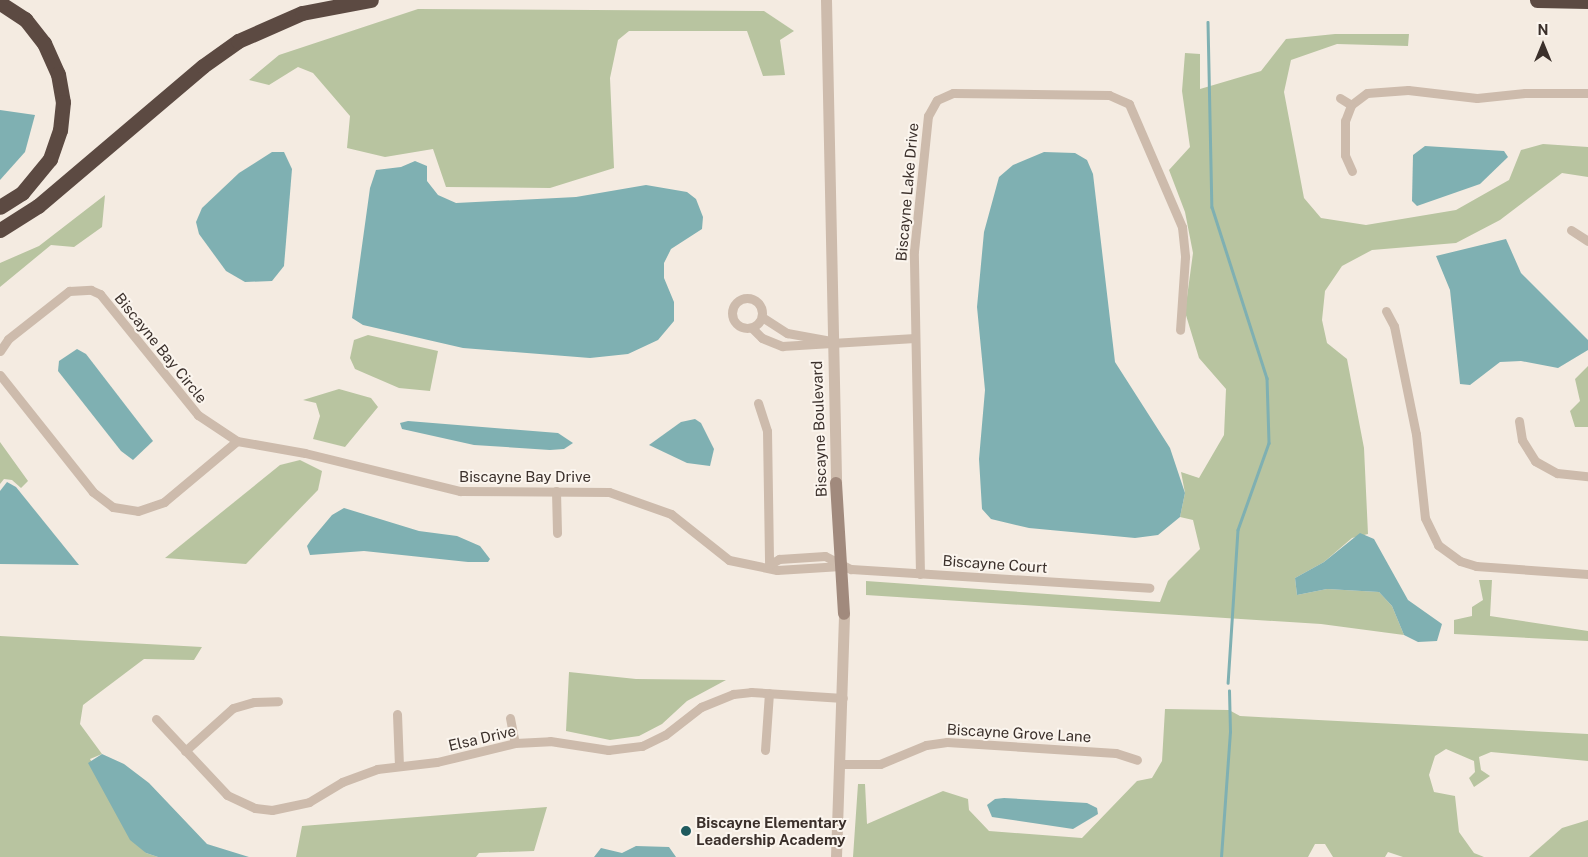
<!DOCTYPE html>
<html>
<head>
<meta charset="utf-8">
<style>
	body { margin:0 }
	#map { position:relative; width:1588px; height:857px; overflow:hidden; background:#f4ebe1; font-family:"Public Sans",sans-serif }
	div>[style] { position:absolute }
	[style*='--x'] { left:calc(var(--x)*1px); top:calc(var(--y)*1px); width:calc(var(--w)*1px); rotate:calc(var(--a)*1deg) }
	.green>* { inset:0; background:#b8c4a0 }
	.water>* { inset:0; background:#7fb0b2 }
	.stream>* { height:2.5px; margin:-1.25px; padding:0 1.25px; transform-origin:1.25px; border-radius:1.25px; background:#7fb0b2 }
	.minor>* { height:9px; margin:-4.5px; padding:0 4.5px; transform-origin:4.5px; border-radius:4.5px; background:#cdbbac }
	.minor>.ring { margin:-4.5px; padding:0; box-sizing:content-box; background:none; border:9px solid #cdbbac; border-radius:50% }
	.tertiary>* { height:11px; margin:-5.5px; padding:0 5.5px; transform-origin:5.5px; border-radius:5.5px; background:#cdbbac }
	.secondary>* { height:12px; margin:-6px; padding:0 6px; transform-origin:6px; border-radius:6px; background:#a18a7d }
	.motorway>* { height:15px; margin:-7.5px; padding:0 7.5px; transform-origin:7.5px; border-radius:7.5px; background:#5c4a42 }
	.dots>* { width:14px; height:14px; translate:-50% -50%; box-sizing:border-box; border:2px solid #fbf5ee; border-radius:50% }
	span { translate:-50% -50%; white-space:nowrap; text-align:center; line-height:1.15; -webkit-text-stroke:4px #fbf5ee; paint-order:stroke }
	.street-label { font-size:15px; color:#3b302b }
	.poi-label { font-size:15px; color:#3b302b; font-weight:700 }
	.left { translate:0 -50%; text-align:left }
	.north { position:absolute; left:1518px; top:20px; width:50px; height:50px; -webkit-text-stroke:4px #fbf5ee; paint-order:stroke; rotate:0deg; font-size:14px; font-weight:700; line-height:20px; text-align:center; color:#3b302b }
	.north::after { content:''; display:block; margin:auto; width:18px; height:22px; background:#3b302b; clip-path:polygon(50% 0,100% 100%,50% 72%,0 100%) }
</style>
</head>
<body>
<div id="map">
	<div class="green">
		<i style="clip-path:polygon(418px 9px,764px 11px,794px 31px,780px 40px,785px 75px,763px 76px,747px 31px,629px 31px,618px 40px,610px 78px,614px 168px,550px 188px,446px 187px,433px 149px,385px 157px,347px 148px,350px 116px,313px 73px,298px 67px,269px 85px,249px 80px,279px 55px)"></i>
		<i style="clip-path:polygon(1335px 34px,1409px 34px,1408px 46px,1337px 44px,1291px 60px,1284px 92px,1304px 198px,1321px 218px,1366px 225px,1456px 210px,1509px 180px,1521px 150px,1543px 144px,1588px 147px,1588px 177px,1562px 173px,1500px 220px,1456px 243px,1372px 250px,1342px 266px,1325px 291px,1322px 320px,1327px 343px,1347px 359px,1364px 448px,1368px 534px,1352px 538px,1324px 562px,1295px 578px,1297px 595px,1327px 589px,1379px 592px,1392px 606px,1404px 635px,1321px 624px,866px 595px,866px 581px,1160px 602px,1168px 581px,1200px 549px,1193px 520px,1180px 517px,1185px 493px,1181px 472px,1199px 478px,1224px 435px,1226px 389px,1199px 358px,1185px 312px,1193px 253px,1185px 212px,1169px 170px,1190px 147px,1182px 91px,1185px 53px,1200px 54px,1200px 89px,1261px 71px,1286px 39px)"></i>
		<i style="clip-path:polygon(105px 195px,102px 227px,74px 247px,51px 245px,0 287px,0 263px,39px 246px)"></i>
		<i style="clip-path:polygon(368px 335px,438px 351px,430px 391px,399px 388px,355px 369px,350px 358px,354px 340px)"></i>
		<i style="clip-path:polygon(1588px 366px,1588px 427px,1575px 427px,1570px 411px,1580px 401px,1575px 379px)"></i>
		<i style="clip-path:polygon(339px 389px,371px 398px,378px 407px,345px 447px,313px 439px,320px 416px,316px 403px,303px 400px)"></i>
		<i style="clip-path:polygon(0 442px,28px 481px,21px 488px,12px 480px,4px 479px,0 484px)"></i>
		<i style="clip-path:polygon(300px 460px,322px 471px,318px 490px,246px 564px,165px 558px,280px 465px)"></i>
		<i style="clip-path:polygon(1479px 580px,1492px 580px,1490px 616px,1588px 631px,1588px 641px,1454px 634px,1454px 620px,1472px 616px,1472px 607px,1483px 600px)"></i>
		<i style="clip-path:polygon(0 636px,202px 647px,194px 660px,144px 659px,83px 705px,80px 724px,102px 754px,90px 759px,146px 853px,158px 857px,0 857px)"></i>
		<i style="clip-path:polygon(569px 672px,636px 679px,726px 680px,687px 701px,662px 724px,639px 736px,610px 740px,566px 731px)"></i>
		<i style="clip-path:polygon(1165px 709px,1229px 710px,1240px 716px,1588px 734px,1588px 761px,1491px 752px,1479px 757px,1481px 770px,1490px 776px,1474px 787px,1469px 778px,1475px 772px,1474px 761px,1446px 749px,1435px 756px,1429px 775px,1434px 792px,1455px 796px,1459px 832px,1474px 853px,1484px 857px,1403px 857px,1388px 852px,1385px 857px,1333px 857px,1325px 844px,1315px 844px,1308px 857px,853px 857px,858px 784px,865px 784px,867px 824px,943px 791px,968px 799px,969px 810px,989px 831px,1082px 838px,1137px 781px,1152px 778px,1162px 761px)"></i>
		<i style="clip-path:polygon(547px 807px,534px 851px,479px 853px,476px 857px,296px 857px,302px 826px)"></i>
		<i style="clip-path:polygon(1588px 820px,1588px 857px,1529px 857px,1562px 828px)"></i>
	</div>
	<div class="water">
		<i style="clip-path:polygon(0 110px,35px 115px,25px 152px,0 180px)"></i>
		<i style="clip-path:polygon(1425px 146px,1504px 151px,1508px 157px,1480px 184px,1417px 206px,1412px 201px,1413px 155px)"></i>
		<i style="clip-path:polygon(272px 152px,284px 152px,292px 169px,284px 266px,272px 281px,245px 282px,226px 271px,199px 234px,196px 222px,202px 208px,239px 173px)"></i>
		<i style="clip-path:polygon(1044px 152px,1075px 153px,1087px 160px,1093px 174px,1115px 362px,1170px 448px,1185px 493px,1180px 517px,1158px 535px,1135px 538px,1029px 528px,991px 519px,982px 509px,979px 459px,985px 390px,977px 307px,984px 232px,999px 177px,1013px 165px)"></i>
		<i style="clip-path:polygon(415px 161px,427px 166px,427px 181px,438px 195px,456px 203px,576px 197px,646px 185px,687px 192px,696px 199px,703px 217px,702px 229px,671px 249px,664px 263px,664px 278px,674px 302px,674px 321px,658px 340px,628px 354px,590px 358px,463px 348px,363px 325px,352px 318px,370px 188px,376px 170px,401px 167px)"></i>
		<i style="clip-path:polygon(1506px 239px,1521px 273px,1588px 340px,1588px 350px,1558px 368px,1521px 361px,1500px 362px,1470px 385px,1460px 384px,1450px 290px,1436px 256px)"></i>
		<i style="clip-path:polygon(77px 349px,86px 354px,153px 441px,133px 460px,121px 451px,58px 371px,59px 361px)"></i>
		<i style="clip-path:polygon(695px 419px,701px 423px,714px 449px,710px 466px,687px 463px,649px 445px,681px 422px)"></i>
		<i style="clip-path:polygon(408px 421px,558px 433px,573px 443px,564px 449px,550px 450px,474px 445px,402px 429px,400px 423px)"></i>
		<i style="clip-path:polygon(7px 482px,16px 487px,79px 565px,0 564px,0 491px)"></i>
		<i style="clip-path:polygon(344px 508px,419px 531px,457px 536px,480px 546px,490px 559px,488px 562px,468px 562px,364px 551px,310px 555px,307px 546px,311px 540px,332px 515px)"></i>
		<i style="clip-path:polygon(1360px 533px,1374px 539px,1408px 600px,1442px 624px,1437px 641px,1418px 642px,1404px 635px,1392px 606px,1379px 592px,1327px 589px,1297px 595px,1295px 578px,1324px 562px)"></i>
		<i style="clip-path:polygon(102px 754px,124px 764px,149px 783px,207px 844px,249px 857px,158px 857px,146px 853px,130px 840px,88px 763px)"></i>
		<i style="clip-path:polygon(1004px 798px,1087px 803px,1097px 808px,1098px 814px,1073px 829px,992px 817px,987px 805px,995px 799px)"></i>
		<i style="clip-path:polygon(636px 846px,669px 847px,676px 857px,594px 857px,601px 848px,622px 853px)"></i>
	</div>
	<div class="stream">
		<i style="--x:1208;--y:22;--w:185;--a:88.8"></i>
		<i style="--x:1212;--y:207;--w:180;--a:72.2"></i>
		<i style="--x:1267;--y:378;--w:65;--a:88.2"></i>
		<i style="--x:1269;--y:443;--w:92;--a:109.6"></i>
		<i style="--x:1238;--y:530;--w:153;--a:93.7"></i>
		<i style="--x:1221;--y:857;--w:125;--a:-85.9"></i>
		<i style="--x:1230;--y:732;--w:41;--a:-91.4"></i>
	</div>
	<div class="minor">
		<i style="--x:1340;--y:98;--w:13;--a:32"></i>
		<i style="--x:1352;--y:171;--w:17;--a:-114"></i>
		<i style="--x:1345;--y:155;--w:34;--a:-90"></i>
		<i style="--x:1345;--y:121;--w:17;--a:-69"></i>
		<i style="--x:1351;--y:105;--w:20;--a:-37"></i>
		<i style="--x:1367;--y:93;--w:41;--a:-4.2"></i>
		<i style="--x:1408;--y:90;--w:69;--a:6.6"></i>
		<i style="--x:1477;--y:98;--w:48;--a:-5.9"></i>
		<i style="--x:1525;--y:93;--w:63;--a:0"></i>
		<i style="--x:1571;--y:230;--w:20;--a:33"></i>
		<i class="ring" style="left:732px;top:298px;width:21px;height:21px"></i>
		<i style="--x:1386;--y:311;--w:17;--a:62"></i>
		<i style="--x:1394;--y:326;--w:110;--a:78.5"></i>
		<i style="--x:1416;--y:434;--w:84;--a:83.9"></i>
		<i style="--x:1425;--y:518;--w:30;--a:64"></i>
		<i style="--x:1438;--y:545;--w:27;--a:36"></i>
		<i style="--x:1460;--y:561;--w:17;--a:17"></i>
		<i style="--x:1476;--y:566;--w:112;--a:4.1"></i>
		<i style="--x:762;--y:317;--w:30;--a:33"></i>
		<i style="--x:787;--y:333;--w:46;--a:10.1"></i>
		<i style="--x:752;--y:328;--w:14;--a:45"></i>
		<i style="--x:762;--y:338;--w:22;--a:22"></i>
		<i style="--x:782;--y:346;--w:133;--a:-3.4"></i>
		<i style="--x:0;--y:351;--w:14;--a:-56"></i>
		<i style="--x:8;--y:339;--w:78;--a:-38.2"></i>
		<i style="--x:69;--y:291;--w:22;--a:-3"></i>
		<i style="--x:91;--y:290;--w:10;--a:24"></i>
		<i style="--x:100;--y:294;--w:156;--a:51"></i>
		<i style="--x:198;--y:415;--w:47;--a:33.7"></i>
		<i style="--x:237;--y:441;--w:69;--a:10"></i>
		<i style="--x:305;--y:453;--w:160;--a:13.8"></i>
		<i style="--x:460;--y:491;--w:149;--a:0.4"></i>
		<i style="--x:609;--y:492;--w:66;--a:19.5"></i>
		<i style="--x:671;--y:514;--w:74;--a:38.4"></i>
		<i style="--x:729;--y:560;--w:49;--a:11.8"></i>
		<i style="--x:777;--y:570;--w:64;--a:-3.6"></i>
		<i style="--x:0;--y:375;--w:149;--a:51.5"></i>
		<i style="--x:93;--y:492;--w:25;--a:37"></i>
		<i style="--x:113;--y:507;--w:25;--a:9"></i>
		<i style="--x:138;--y:511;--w:28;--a:-19"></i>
		<i style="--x:164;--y:502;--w:95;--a:-39.9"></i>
		<i style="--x:758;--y:403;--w:29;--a:72"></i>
		<i style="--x:767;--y:431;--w:134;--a:89.1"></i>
		<i style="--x:1519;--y:421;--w:19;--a:81"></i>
		<i style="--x:1522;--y:440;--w:25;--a:58"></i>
		<i style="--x:1535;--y:461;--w:25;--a:29"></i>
		<i style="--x:1557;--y:473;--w:31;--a:6"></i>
		<i style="--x:556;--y:491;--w:42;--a:88.6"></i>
		<i style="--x:769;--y:565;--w:12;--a:-31"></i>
		<i style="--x:779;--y:559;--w:46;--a:-3.7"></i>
		<i style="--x:825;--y:556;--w:29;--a:27"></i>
		<i style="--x:851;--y:569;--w:299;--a:3.6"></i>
		<i style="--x:920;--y:574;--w:323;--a:-91.1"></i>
		<i style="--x:914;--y:251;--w:136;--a:-84.1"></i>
		<i style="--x:928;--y:116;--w:18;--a:-61"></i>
		<i style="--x:937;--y:100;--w:17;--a:-24"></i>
		<i style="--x:953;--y:93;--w:156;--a:0.7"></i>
		<i style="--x:1109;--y:95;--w:22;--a:24"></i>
		<i style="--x:1129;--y:104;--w:134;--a:66.7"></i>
		<i style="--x:1182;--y:227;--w:30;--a:84"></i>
		<i style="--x:1185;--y:257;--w:73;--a:93.9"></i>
		<i style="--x:397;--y:714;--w:51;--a:87.8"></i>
		<i style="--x:510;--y:718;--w:25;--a:79"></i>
		<i style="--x:156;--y:719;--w:104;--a:46.9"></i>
		<i style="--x:227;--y:795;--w:31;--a:25"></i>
		<i style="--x:255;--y:808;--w:17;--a:7"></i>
		<i style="--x:272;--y:810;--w:38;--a:-12"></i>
		<i style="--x:309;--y:802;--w:39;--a:-31"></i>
		<i style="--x:342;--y:782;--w:37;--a:-20"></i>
		<i style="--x:377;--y:769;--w:60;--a:-6.7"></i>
		<i style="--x:437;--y:762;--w:80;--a:-13.7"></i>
		<i style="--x:515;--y:743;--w:35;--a:-3"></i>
		<i style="--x:550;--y:741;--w:59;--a:8.8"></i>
		<i style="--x:608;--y:750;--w:34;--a:-7"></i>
		<i style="--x:642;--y:746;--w:25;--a:-26"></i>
		<i style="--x:665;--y:735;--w:46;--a:-37.9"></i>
		<i style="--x:701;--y:707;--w:35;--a:-22"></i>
		<i style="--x:733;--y:694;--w:18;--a:-6"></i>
		<i style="--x:751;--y:692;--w:92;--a:3.7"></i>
		<i style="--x:765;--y:750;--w:57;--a:-86"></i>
		<i style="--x:185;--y:751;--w:64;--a:-41.9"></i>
		<i style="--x:233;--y:708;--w:22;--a:-16"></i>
		<i style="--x:254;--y:702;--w:24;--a:-2"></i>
		<i style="--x:842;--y:764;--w:38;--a:0"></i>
		<i style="--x:880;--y:764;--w:50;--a:-22.4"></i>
		<i style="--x:926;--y:745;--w:21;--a:-8"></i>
		<i style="--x:947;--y:742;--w:169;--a:3.7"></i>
		<i style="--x:1116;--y:753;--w:22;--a:18"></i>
	</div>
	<div class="tertiary">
		<i style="--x:826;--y:0;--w:483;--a:88.8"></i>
		<i style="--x:836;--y:857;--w:243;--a:-88.1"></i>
	</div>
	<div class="secondary">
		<i style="--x:836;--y:483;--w:131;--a:86.5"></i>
	</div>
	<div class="motorway">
		<i style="--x:1537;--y:0;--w:51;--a:1.1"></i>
		<i style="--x:0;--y:3;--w:30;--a:33"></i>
		<i style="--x:25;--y:19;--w:31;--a:52"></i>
		<i style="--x:44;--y:43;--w:34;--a:66"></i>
		<i style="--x:58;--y:74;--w:28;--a:80"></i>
		<i style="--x:63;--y:102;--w:28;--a:96"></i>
		<i style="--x:60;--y:130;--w:31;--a:109"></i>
		<i style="--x:50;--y:159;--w:44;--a:129.5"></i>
		<i style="--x:22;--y:193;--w:26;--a:148"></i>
		<i style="--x:0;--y:230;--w:45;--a:-32.3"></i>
		<i style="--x:38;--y:206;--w:216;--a:-40.3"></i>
		<i style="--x:203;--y:66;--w:43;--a:-35.5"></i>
		<i style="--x:238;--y:41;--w:70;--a:-23.6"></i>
		<i style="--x:302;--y:13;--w:70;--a:-10.7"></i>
	</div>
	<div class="dots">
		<i style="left:686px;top:831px;background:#1f5a5e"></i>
	</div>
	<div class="street-label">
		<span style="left:907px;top:192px;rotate:-85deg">Biscayne Lake Drive</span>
		<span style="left:161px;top:348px;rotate:51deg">Biscayne Bay Circle</span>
		<span style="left:819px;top:429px;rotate:-92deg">Biscayne Boulevard</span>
		<span style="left:525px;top:477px">Biscayne Bay Drive</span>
		<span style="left:995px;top:564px;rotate:4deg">Biscayne Court</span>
		<span style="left:1019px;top:733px;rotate:3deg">Biscayne Grove Lane</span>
		<span style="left:482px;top:738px;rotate:-13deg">Elsa Drive</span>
	</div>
	<div class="poi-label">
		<span class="left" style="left:696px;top:831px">Biscayne Elementary<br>Leadership Academy</span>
	</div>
	<div class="north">N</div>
</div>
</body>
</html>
